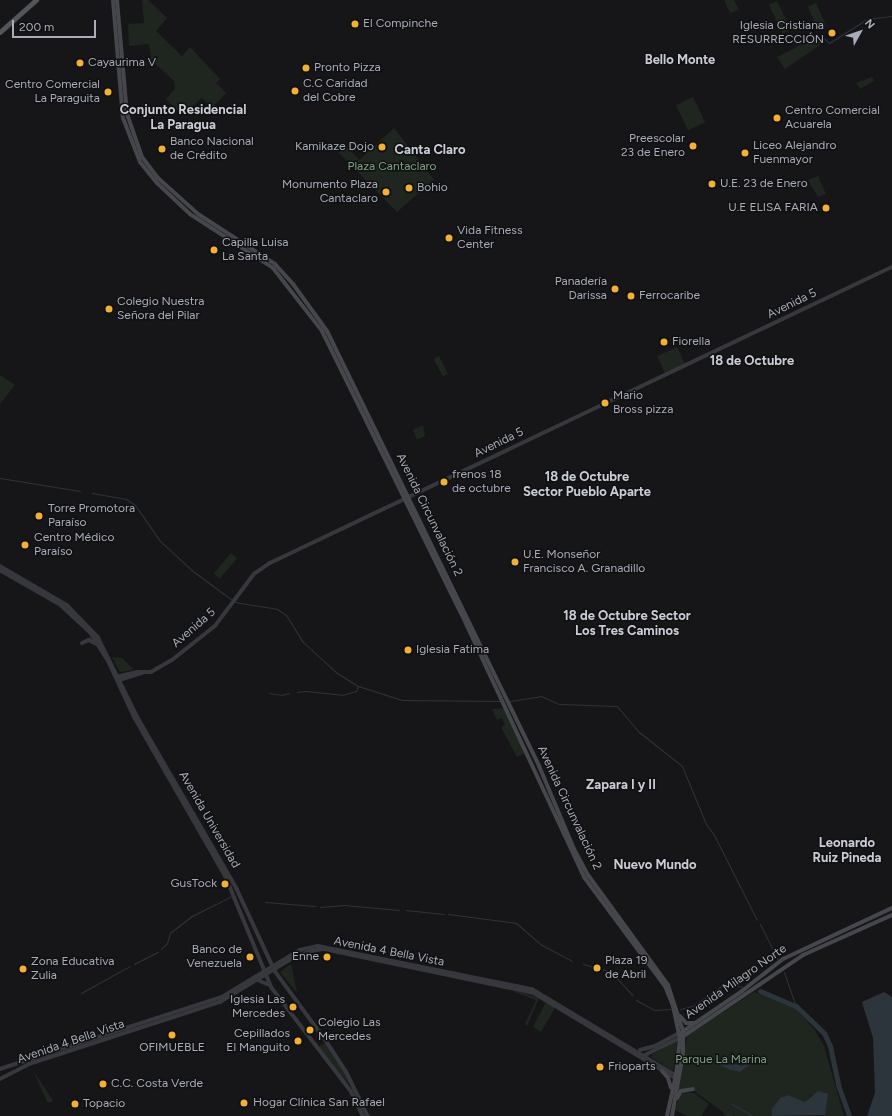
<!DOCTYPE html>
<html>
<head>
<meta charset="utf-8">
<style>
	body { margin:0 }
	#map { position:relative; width:892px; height:1116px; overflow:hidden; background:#161618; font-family:Figtree,sans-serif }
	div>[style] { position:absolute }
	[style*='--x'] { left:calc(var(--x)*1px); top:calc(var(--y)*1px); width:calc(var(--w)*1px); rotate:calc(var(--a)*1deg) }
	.green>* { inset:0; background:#1e261f; transform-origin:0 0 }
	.water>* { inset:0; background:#2c353c }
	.stream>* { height:1px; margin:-0.5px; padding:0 0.5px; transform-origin:0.5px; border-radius:0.5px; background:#2c353c }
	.river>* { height:5px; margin:-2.5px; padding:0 2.5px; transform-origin:2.5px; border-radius:2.5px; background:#2c353c }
	.tertiary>* { height:3.5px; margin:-1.75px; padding:0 1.75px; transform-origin:1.75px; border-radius:1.75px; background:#37383d }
	.secondary>* { height:4px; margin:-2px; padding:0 2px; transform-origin:2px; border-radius:2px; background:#45474d }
	.primary>* { height:4.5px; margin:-2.25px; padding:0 2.25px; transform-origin:2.25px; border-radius:2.25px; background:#53555c }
	.dots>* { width:11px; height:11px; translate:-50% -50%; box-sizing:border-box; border:2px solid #111113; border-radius:50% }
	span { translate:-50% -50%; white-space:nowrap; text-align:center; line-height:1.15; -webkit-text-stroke:3px #111113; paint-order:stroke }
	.poi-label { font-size:12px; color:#a8adb8 }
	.left { translate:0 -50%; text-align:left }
	.right { translate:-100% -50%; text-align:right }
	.park-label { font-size:12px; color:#7fa381 }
	.street-label { font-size:12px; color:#a8adb8 }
	.neighbourhood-label { font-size:13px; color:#c9ccd4; font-weight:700 }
	.north { position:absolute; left:840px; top:12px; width:40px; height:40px; -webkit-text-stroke:3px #111113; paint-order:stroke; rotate:50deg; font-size:11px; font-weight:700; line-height:16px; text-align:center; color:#a8adb8 }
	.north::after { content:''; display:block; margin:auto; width:14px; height:18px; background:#a8adb8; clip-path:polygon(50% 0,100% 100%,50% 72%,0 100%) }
	.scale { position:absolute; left:12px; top:20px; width:84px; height:18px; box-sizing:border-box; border:2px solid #a8adb8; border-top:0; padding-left:5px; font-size:12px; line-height:14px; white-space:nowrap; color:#a8adb8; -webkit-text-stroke:3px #111113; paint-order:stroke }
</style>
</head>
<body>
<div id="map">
	<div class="green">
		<i style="clip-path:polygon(142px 0,148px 0,167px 18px,156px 31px,182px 56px,190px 47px,220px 79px,216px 83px,226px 93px,212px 108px,202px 98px,182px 115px,166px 99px,175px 89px,174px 81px,151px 60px,149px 44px,129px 46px,128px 24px,144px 23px)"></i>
		<i style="clip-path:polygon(724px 0,734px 0,739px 10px,730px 13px)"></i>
		<i style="left:777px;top:1px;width:32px;height:9px;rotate:64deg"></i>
		<i style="left:816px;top:3px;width:24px;height:9px;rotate:66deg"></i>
		<i style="clip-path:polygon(818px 36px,823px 43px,785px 69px,777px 57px)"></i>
		<i style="clip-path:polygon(872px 77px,874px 81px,860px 89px,856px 83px)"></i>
		<i style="left:693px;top:97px;width:28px;height:19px;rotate:64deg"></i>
		<i style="clip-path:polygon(394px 128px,434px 180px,397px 212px,338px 152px,345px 145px,359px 160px)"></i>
		<i style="clip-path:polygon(818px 176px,826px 194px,818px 197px,808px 180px)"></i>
		<i style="left:677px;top:347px;width:19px;height:22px;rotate:65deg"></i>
		<i style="left:439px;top:356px;width:20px;height:6px;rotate:63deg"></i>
		<i style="clip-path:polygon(0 375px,15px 385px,0 404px)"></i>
		<i style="clip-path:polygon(423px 425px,425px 436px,417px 440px,413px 430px)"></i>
		<i style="left:231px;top:553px;width:8px;height:27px;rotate:40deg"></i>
		<i style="clip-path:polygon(112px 657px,122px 658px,134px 670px,120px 672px)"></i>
		<i style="clip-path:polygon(504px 708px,526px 753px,517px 757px,501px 727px,505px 725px,502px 718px,497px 720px,492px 709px)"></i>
		<i style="clip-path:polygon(291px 964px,297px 993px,280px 972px)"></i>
		<i style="clip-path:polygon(515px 990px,539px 998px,527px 1026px,525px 1024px,536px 1000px,514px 992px)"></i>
		<i style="clip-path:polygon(754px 992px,794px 1007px,815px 1030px,824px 1046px,844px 1116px,822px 1116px,825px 1115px,813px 1094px,805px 1102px,788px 1095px,778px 1100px,772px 1116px,725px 1116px,723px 1112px,694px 1091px,678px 1093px,687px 1035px)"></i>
		<i style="clip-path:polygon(546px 1002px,555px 1008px,541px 1032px,533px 1027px)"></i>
		<i style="clip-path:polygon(677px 1041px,676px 1055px,673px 1071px,651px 1057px,653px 1054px)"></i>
		<i style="clip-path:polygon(327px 1042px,349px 1081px,348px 1083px,315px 1048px)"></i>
		<i style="clip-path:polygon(33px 1070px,52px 1099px,52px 1102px,47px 1102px)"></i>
		<i style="clip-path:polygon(684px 1092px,694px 1093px,709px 1104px,701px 1116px,687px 1116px,675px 1110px,679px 1097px)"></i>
	</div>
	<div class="water">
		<i style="clip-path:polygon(884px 992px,892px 997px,892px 1116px,867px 1116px,875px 1093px,873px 1038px,862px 1002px)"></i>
		<i style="clip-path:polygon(747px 1059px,750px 1059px,752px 1063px,740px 1072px,728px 1069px,719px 1064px,721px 1062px,726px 1065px,735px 1064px,743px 1066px)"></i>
		<i style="clip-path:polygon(818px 1091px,828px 1094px,825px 1115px,772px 1116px,772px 1109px,780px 1098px,788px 1095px,805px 1102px)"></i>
	</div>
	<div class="stream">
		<i style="--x:821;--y:36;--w:11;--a:41"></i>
		<i style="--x:829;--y:43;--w:45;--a:-32.3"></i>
		<i style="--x:867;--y:19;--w:25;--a:-7"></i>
		<i style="--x:0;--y:478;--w:81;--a:9.2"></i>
		<i style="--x:92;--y:493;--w:35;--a:10"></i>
		<i style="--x:126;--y:499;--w:11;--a:34"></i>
		<i style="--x:135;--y:505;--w:44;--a:55.2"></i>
		<i style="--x:160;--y:541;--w:46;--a:42.4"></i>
		<i style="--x:194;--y:572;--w:47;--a:36.4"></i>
		<i style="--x:235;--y:602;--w:43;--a:9.5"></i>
		<i style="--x:277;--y:609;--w:11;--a:34"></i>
		<i style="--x:286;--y:615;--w:32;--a:58"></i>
		<i style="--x:303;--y:642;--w:46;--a:42.4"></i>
		<i style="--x:337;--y:673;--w:25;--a:32"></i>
		<i style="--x:358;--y:686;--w:46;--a:17.7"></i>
		<i style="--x:402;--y:700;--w:99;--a:0.6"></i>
		<i style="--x:297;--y:692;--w:9;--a:-6"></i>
		<i style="--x:306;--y:691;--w:36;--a:6"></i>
		<i style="--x:342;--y:695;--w:15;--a:-16"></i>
		<i style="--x:356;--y:691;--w:5;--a:-68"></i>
		<i style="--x:269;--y:693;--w:12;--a:9"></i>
		<i style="--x:281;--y:695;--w:8;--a:-14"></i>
		<i style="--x:510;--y:701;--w:31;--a:-9"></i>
		<i style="--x:541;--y:696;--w:20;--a:24"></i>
		<i style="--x:559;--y:704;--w:58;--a:2"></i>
		<i style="--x:617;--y:706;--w:34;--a:50"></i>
		<i style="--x:639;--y:732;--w:55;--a:38.3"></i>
		<i style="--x:682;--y:766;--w:63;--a:67.5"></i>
		<i style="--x:706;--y:824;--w:14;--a:54"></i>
		<i style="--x:714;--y:835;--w:95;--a:63.2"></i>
		<i style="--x:265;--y:902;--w:50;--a:4.6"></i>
		<i style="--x:320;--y:907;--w:24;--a:-5"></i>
		<i style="--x:344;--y:905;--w:55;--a:5.2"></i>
		<i style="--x:406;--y:910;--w:38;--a:6"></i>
		<i style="--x:448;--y:914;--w:69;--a:7.5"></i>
		<i style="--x:516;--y:923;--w:32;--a:41"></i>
		<i style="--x:540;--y:944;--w:36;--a:28"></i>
		<i style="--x:760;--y:924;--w:40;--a:63.4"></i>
		<i style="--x:161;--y:949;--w:8;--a:-45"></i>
		<i style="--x:167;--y:943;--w:10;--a:-73"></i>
		<i style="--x:170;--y:933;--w:28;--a:-38"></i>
		<i style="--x:192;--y:916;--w:45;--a:-26.6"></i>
		<i style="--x:134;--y:964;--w:27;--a:-27"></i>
		<i style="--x:583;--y:964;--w:28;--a:15"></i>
		<i style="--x:610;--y:971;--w:33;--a:47"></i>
		<i style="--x:784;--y:972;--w:36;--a:71"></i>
		<i style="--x:81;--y:993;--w:56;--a:-28.9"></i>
		<i style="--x:636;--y:1000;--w:21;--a:29"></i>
		<i style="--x:654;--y:1010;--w:17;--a:-3"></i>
		<i style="--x:680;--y:1009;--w:13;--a:-13"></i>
		<i style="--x:693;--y:1006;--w:38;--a:-35"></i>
		<i style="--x:724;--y:984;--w:18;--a:9"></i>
		<i style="--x:732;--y:1104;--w:24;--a:30"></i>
		<i style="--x:727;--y:1114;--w:3;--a:45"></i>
	</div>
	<div class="river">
		<i style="--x:760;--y:991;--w:39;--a:23"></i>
		<i style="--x:796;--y:1006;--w:39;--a:44"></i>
		<i style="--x:824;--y:1033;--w:14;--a:65"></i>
		<i style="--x:830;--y:1046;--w:40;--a:78"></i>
		<i style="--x:838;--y:1085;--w:33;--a:70"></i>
	</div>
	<div class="tertiary">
		<i style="--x:0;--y:566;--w:78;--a:30.2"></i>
		<i style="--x:67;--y:605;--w:45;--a:45.9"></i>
		<i style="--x:98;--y:637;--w:90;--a:63.7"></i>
		<i style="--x:138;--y:718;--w:198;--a:59.9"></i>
		<i style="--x:237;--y:889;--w:90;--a:65.1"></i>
		<i style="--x:275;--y:971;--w:88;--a:53.8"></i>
		<i style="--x:327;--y:1042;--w:35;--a:57"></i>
		<i style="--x:346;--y:1071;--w:50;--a:63.9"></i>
		<i style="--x:0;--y:570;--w:70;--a:29.8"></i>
		<i style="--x:61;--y:605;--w:41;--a:43"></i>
		<i style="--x:91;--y:633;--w:34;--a:58"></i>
		<i style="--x:109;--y:662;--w:62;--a:65.1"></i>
		<i style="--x:135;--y:718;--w:183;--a:60.2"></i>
		<i style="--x:226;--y:877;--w:120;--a:67.5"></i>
		<i style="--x:272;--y:988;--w:130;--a:52.5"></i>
		<i style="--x:351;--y:1091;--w:28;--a:64"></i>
		<i style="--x:82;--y:643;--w:8;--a:-23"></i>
		<i style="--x:89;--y:640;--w:9;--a:27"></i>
		<i style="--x:116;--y:677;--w:22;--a:-13"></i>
		<i style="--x:137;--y:672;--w:14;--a:0"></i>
		<i style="--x:151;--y:672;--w:24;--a:-30"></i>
		<i style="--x:172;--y:660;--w:55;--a:-38.3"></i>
		<i style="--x:215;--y:626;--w:65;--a:-53.1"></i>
		<i style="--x:254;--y:574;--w:19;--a:-35"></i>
		<i style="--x:270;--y:563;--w:689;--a:-25.45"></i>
		<i style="--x:119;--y:680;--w:24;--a:-17"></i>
		<i style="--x:258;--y:980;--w:13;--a:23"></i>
		<i style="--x:640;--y:1050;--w:16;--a:-15"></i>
		<i style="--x:655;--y:1046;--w:27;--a:-28"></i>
		<i style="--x:645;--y:1055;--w:39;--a:-26"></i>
		<i style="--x:0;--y:1069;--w:233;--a:-18"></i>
		<i style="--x:222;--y:997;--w:91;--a:-31.1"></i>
		<i style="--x:300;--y:950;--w:18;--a:-13"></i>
		<i style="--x:318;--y:946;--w:218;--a:11.4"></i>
		<i style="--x:532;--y:989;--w:169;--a:31"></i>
		<i style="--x:0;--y:1079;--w:33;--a:-27"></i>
		<i style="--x:29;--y:1064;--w:201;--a:-18"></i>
		<i style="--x:220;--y:1002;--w:85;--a:-31.1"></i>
		<i style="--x:293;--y:958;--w:19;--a:-21"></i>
		<i style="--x:311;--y:951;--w:13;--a:-9"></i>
		<i style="--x:324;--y:949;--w:215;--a:11.8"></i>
		<i style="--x:534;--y:993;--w:167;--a:31"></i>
	</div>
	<div class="secondary">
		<i style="--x:113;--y:0;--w:118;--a:85.2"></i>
		<i style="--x:123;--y:118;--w:47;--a:68.9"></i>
		<i style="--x:140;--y:162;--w:27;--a:51"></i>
		<i style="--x:157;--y:183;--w:45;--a:43.2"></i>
		<i style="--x:190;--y:214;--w:99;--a:33"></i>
		<i style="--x:273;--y:268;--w:80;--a:52.1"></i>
		<i style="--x:322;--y:331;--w:314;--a:63.8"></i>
		<i style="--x:461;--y:613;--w:291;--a:65"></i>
		<i style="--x:584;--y:877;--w:136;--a:53.4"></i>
		<i style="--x:665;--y:986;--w:22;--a:68"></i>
		<i style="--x:673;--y:1006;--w:33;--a:78"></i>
		<i style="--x:680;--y:1038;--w:37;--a:96"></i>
		<i style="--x:676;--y:1075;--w:42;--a:102.4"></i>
		<i style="--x:117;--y:0;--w:114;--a:85"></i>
		<i style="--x:127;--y:114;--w:46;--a:70.8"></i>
		<i style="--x:142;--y:157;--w:26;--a:53"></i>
		<i style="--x:158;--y:178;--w:54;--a:42"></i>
		<i style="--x:198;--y:214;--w:92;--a:33"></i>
		<i style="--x:275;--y:264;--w:27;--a:48"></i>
		<i style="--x:293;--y:284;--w:58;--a:54.1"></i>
		<i style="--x:327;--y:331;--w:484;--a:64"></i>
		<i style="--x:539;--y:766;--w:90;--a:67.1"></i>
		<i style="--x:574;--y:849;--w:30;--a:62"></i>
		<i style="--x:588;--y:875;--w:136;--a:54"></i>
		<i style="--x:668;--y:985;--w:48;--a:71.9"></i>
		<i style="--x:683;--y:1031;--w:23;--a:90"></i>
		<i style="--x:683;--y:1054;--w:63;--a:100.1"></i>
		<i style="--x:680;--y:1016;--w:9;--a:49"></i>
		<i style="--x:686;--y:1023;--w:8;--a:0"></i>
		<i style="--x:682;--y:1032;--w:73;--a:-34.3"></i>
		<i style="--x:742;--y:991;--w:52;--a:-38"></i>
		<i style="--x:783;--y:959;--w:120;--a:-25.1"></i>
		<i style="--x:682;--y:1037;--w:146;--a:-34.1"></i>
		<i style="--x:803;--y:955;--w:98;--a:-24.2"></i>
		<i style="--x:662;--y:1071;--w:9;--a:49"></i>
		<i style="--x:668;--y:1078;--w:10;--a:73"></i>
		<i style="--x:677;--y:1098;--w:8;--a:-60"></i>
		<i style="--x:681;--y:1091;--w:12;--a:-9"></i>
	</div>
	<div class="primary">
		<i style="--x:0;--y:32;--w:48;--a:-41.6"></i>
	</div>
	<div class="dots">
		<i style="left:355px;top:24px;background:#f2b134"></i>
		<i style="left:832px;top:33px;background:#f2b134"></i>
		<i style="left:80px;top:63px;background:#f2b134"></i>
		<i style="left:306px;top:68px;background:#f2b134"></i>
		<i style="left:295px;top:91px;background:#f2b134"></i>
		<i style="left:108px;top:92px;background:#f2b134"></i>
		<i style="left:777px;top:118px;background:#f2b134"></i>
		<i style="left:693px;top:146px;background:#f2b134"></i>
		<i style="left:382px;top:147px;background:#f2b134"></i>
		<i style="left:162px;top:149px;background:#f2b134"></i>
		<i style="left:745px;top:153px;background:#f2b134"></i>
		<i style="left:712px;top:184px;background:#f2b134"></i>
		<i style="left:409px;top:188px;background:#f2b134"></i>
		<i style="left:386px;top:192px;background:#f2b134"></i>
		<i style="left:826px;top:208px;background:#f2b134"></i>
		<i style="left:449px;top:238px;background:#f2b134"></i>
		<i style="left:214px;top:250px;background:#f2b134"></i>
		<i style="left:615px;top:289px;background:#f2b134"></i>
		<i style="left:631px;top:296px;background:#f2b134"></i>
		<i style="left:109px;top:309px;background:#f2b134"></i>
		<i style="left:664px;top:342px;background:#f2b134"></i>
		<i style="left:605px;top:403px;background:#f2b134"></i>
		<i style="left:444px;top:482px;background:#f2b134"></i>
		<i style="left:39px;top:516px;background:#f2b134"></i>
		<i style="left:25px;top:545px;background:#f2b134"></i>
		<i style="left:515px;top:562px;background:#f2b134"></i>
		<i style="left:408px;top:650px;background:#f2b134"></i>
		<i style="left:225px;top:884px;background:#f2b134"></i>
		<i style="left:250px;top:957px;background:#f2b134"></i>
		<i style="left:327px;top:957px;background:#f2b134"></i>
		<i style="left:597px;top:968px;background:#f2b134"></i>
		<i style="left:23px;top:969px;background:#f2b134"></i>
		<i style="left:293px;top:1007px;background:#f2b134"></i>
		<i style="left:310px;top:1030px;background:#f2b134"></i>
		<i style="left:172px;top:1035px;background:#f2b134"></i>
		<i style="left:298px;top:1041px;background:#f2b134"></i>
		<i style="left:600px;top:1067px;background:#f2b134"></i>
		<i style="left:103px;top:1084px;background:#f2b134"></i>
		<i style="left:244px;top:1103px;background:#f2b134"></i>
		<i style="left:75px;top:1104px;background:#f2b134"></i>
	</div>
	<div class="poi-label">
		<span class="left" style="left:363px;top:24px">El Compinche</span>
		<span class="right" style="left:824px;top:33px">Iglesia Cristiana<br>RESURRECCIÓN</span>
		<span class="left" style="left:88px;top:63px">Cayaurima V</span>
		<span class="left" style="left:314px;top:68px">Pronto Pizza</span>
		<span class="left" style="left:303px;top:91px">C.C Caridad<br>del Cobre</span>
		<span class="right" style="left:100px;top:92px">Centro Comercial<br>La Paraguita</span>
		<span class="left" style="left:785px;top:118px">Centro Comercial<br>Acuarela</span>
		<span class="right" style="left:685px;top:146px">Preescolar<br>23 de Enero</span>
		<span class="left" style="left:170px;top:149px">Banco Nacional<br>de Crédito</span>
		<span class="left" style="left:753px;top:153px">Liceo Alejandro<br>Fuenmayor</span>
		<span class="right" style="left:374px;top:147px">Kamikaze Dojo</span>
		<span class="left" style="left:720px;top:184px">U.E. 23 de Enero</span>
		<span class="right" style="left:378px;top:192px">Monumento Plaza<br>Cantaclaro</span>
		<span class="left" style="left:417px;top:188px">Bohio</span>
		<span class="right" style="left:818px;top:208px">U.E ELISA FARIA</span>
		<span class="left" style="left:457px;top:238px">Vida Fitness<br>Center</span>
		<span class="left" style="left:222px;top:250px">Capilla Luisa<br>La Santa</span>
		<span class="right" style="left:607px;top:289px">Panadería<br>Darissa</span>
		<span class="left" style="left:639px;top:296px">Ferrocaribe</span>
		<span class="left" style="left:117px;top:309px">Colegio Nuestra<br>Señora del Pilar</span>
		<span class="left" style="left:672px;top:342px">Fiorella</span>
		<span class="left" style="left:613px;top:403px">Mario<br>Bross pizza</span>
		<span class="left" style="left:452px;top:482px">frenos 18<br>de octubre</span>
		<span class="left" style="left:48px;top:516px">Torre Promotora<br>Paraíso</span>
		<span class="left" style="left:34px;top:545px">Centro Médico<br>Paraíso</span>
		<span class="left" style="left:523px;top:562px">U.E. Monseñor<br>Francisco A. Granadillo</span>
		<span class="left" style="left:416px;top:650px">Iglesia Fatima</span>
		<span class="right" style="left:217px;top:884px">GusTock</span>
		<span class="right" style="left:242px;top:957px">Banco de<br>Venezuela</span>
		<span class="right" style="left:319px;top:957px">Enne</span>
		<span class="left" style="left:605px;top:968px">Plaza 19<br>de Abril</span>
		<span class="left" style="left:31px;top:969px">Zona Educativa<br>Zulia</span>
		<span class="right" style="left:285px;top:1007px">Iglesia Las<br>Mercedes</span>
		<span class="left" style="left:318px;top:1030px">Colegio Las<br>Mercedes</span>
		<span class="right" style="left:290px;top:1041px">Cepillados<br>El Manguito</span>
		<span style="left:172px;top:1048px">OFIMUEBLE</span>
		<span class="left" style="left:608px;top:1067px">Frioparts</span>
		<span class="left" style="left:111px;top:1084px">C.C. Costa Verde</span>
		<span class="left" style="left:253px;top:1103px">Hogar Clínica San Rafael</span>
		<span class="left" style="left:83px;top:1104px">Topacio</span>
	</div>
	<div class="park-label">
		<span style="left:392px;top:167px">Plaza Cantaclaro</span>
		<span style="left:721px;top:1060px">Parque La Marina</span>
	</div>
	<div class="street-label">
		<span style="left:792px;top:304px;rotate:-26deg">Avenida 5</span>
		<span style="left:499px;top:443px;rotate:-26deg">Avenida 5</span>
		<span style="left:429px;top:515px;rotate:64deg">Avenida Circunvalación 2</span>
		<span style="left:194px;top:628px;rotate:-41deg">Avenida 5</span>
		<span style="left:569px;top:808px;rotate:65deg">Avenida Circunvalación 2</span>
		<span style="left:209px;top:820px;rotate:60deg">Avenida Universidad</span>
		<span style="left:389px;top:952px;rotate:11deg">Avenida 4 Bella Vista</span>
		<span style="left:736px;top:982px;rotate:-35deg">Avenida Milagro Norte</span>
		<span style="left:71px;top:1042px;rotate:-19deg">Avenida 4 Bella Vista</span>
	</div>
	<div class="neighbourhood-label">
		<span style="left:680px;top:60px">Bello Monte</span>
		<span style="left:183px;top:118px">Conjunto Residencial<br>La Paragua</span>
		<span style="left:430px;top:150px">Canta Claro</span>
		<span style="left:752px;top:361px">18 de Octubre</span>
		<span style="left:587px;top:485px">18 de Octubre<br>Sector Pueblo Aparte</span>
		<span style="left:627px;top:624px">18 de Octubre Sector<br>Los Tres Caminos</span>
		<span style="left:621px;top:785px">Zapara I y II</span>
		<span style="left:847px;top:851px">Leonardo<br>Ruiz Pineda</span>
		<span style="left:655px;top:865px">Nuevo Mundo</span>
	</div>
	<div class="north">N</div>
	<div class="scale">200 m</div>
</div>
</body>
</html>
